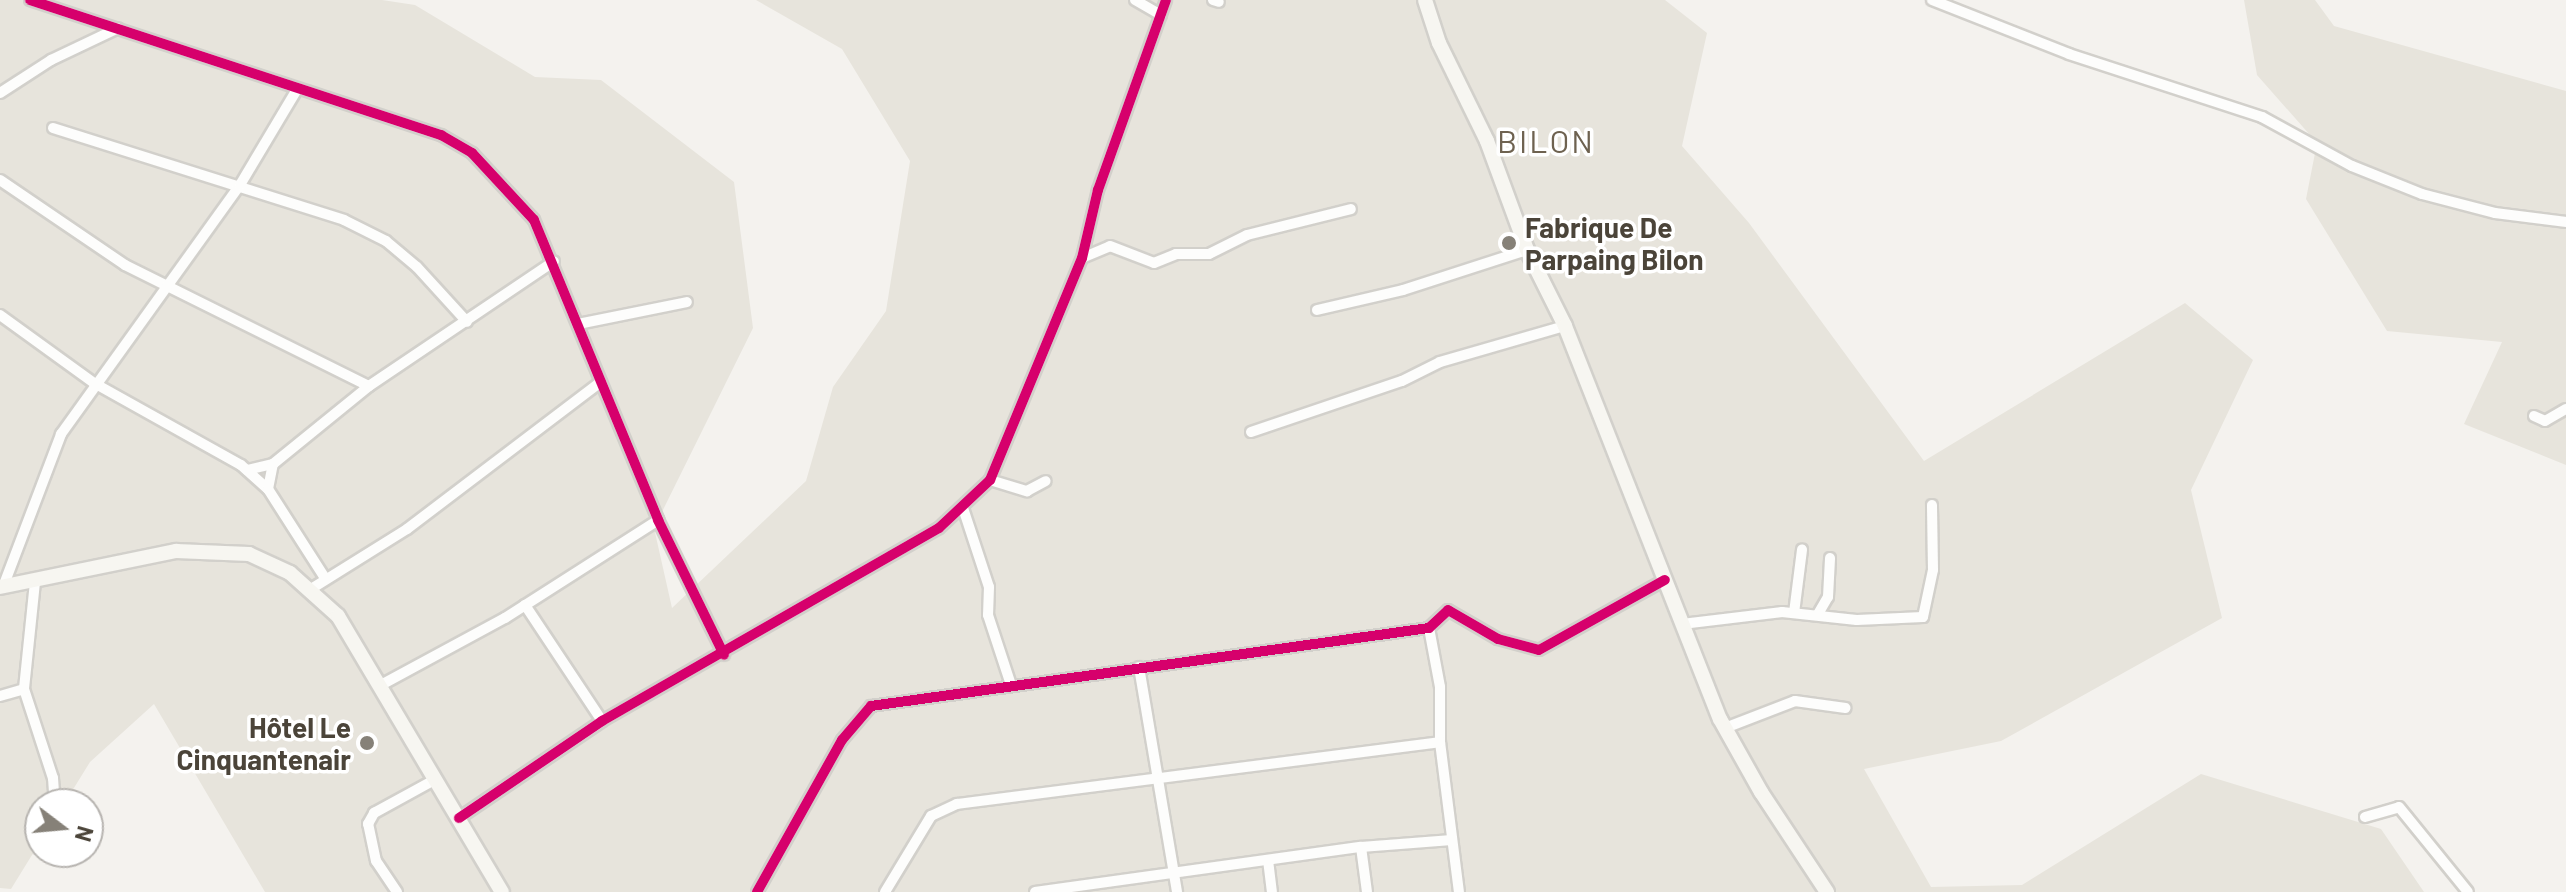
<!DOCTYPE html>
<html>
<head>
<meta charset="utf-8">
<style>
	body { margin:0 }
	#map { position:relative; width:2566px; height:892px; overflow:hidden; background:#f4f2ee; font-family:Barlow,sans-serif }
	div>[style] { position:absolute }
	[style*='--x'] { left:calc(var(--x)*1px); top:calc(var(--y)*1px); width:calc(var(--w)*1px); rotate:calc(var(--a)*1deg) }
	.residential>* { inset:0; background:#e7e4dc }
	.roads { filter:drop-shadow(2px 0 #d2d0cb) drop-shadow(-2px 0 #d2d0cb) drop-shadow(0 2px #d2d0cb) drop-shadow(0 -2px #d2d0cb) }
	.street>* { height:10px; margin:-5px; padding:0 5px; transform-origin:5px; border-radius:5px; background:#fdfdfc }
	.secondary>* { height:14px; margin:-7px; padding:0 7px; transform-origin:7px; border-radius:7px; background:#f7f6f1 }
	.cycleway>* { height:10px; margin:-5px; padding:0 5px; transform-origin:5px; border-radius:5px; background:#d6006c }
	.dots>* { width:22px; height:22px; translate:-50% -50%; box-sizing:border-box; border:4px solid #fff; border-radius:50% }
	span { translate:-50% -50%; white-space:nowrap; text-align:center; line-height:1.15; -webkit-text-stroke:7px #fff; paint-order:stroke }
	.poi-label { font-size:28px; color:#4b4439; font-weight:700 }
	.left { translate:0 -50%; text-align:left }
	.right { translate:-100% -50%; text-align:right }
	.quarter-label { font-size:32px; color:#6e6250; letter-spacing:2px }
	.north { position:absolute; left:24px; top:788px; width:80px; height:80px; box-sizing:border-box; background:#fff; border:2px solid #b7b4b0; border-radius:50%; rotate:106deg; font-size:22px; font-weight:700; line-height:32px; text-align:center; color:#4b4439 }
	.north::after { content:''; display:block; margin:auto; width:28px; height:36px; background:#868178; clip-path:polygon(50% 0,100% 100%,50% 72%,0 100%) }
</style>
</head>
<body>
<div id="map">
	<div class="residential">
		<i style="clip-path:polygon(0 0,382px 0,415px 5px,535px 77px,601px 80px,734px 182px,753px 328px,654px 528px,672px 608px,806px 481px,833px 387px,886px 311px,910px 161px,842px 49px,756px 0,1665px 0,1707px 33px,1682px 146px,1749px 223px,1924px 461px,2185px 303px,2253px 360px,2191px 490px,2222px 618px,2001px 741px,1864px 769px,1931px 887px,2022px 885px,2201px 774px,2381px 829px,2424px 892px,265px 892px,154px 704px,90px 762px,64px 804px,40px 804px,40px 842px,11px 889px,0 888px)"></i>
		<i style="clip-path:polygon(2244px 0,2315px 0,2334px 26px,2566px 91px,2566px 465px,2464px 424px,2502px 342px,2387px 331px,2306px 199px,2317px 143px,2257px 75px)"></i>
	</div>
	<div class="roads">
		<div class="street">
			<i style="--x:30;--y:0;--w:433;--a:18.2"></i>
			<i style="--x:441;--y:135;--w:36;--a:30"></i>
			<i style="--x:472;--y:153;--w:91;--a:47.2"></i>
			<i style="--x:534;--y:220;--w:325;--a:67.5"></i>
			<i style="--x:658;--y:520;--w:150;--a:63.9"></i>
			<i style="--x:1135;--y:0;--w:30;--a:30"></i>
			<i style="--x:1213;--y:0;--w:6;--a:18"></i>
			<i style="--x:1932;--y:0;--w:147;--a:21.5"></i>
			<i style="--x:2069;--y:54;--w:203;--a:18.1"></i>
			<i style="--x:2262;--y:117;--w:102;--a:28.6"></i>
			<i style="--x:2352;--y:166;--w:75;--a:21.8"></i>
			<i style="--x:2422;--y:194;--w:75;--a:14.6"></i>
			<i style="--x:2495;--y:213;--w:72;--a:7.2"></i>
			<i style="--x:0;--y:93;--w:61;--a:-32.9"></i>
			<i style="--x:51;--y:60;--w:74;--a:-25.5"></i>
			<i style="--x:53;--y:128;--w:305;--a:17.5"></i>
			<i style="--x:344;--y:220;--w:47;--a:26.6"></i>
			<i style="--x:386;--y:241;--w:40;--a:40"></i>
			<i style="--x:417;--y:267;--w:74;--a:47.7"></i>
			<i style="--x:0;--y:180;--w:151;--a:34.2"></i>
			<i style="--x:125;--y:265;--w:272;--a:26.4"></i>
			<i style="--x:1082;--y:258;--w:30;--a:-23"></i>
			<i style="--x:1110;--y:246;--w:47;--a:21.1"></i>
			<i style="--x:1154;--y:263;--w:24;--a:-22"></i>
			<i style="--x:1176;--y:254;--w:33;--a:0"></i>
			<i style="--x:1209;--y:254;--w:42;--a:-26.6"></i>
			<i style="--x:1247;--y:235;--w:107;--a:-14"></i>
			<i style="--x:1317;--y:310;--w:88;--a:-13.1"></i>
			<i style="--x:1403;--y:290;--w:130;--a:-17.9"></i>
			<i style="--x:0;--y:315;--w:116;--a:35.9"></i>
			<i style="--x:94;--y:383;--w:168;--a:29.2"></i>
			<i style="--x:241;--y:465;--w:36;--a:42"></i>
			<i style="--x:268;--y:489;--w:106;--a:57.4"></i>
			<i style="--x:578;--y:324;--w:111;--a:-11.4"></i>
			<i style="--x:2534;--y:416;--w:12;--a:24"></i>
			<i style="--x:2545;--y:421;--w:24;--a:-30"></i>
			<i style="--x:1251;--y:432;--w:159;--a:-18.7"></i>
			<i style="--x:1402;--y:381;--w:42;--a:-26.6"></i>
			<i style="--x:1440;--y:362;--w:130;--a:-16.1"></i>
			<i style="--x:247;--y:470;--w:27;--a:-13"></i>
			<i style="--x:990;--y:480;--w:39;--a:17"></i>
			<i style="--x:1027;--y:491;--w:21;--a:-28"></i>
			<i style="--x:268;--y:489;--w:25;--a:-79"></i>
			<i style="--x:273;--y:464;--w:124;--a:-39.1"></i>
			<i style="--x:369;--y:386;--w:223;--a:-34"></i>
			<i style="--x:963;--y:508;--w:83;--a:71.8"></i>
			<i style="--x:989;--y:587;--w:28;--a:92"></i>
			<i style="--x:988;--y:615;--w:74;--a:71.8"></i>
			<i style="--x:35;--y:582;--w:108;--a:95.9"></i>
			<i style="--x:24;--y:689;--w:94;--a:72"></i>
			<i style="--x:53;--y:778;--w:26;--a:86"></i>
			<i style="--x:3;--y:587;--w:164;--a:-69.2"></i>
			<i style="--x:61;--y:434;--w:307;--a:-54.3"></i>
			<i style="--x:240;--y:185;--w:109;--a:-59.2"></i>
			<i style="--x:311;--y:589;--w:113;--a:-32"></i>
			<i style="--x:407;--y:529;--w:241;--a:-37.2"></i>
			<i style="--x:525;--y:605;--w:139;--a:56.4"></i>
			<i style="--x:1794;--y:613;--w:64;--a:-82.8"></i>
			<i style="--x:1818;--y:614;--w:20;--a:-60"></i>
			<i style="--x:1828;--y:597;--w:39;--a:-87"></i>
			<i style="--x:1682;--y:624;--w:101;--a:-6.8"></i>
			<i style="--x:1782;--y:612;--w:75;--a:6.1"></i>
			<i style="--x:1857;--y:620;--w:66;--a:-2.6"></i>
			<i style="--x:1923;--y:617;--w:48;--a:-78"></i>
			<i style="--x:1933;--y:570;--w:65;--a:-90.9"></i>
			<i style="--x:1429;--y:628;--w:60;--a:79.4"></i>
			<i style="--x:1440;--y:687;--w:55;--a:90"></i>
			<i style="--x:1440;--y:742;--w:151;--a:82.8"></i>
			<i style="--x:1139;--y:667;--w:228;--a:80.4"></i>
			<i style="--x:381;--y:685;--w:141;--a:-28.4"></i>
			<i style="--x:505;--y:618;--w:182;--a:-32.6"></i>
			<i style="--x:0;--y:696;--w:25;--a:-16"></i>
			<i style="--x:1725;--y:728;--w:75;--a:-21.1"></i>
			<i style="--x:1795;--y:701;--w:51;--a:7.8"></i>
			<i style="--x:2365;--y:817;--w:35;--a:-16"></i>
			<i style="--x:2399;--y:807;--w:109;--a:50.9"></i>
			<i style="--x:459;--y:818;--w:173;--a:-34.1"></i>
			<i style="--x:602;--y:721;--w:388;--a:-29.8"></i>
			<i style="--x:939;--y:528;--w:70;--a:-43.3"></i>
			<i style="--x:990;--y:480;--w:240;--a:-67.5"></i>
			<i style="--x:1082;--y:258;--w:70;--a:-76.8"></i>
			<i style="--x:1098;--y:190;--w:202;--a:-70.3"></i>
			<i style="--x:1361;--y:847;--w:45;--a:82.4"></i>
			<i style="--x:1268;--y:860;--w:32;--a:83"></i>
			<i style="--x:397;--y:892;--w:37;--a:-124"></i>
			<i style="--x:376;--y:861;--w:38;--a:-102"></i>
			<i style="--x:368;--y:824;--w:13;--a:-61"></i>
			<i style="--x:374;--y:813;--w:71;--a:-28.7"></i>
			<i style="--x:757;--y:892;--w:174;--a:-60.8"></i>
			<i style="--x:842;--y:740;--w:45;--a:-49.5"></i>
			<i style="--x:871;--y:706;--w:563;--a:-7.96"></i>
			<i style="--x:1429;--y:628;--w:26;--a:-43"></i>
			<i style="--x:1448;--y:610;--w:58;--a:30.1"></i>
			<i style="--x:1498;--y:639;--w:42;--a:15"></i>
			<i style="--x:1539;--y:650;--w:144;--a:-29.1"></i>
			<i style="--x:885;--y:892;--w:89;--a:-58.8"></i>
			<i style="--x:931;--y:816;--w:29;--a:-25"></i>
			<i style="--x:957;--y:804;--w:487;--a:-7.3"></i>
			<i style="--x:1035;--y:892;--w:329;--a:-7.9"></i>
			<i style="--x:1361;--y:847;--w:91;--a:-4.4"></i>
		</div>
		<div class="secondary">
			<i style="--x:1425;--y:0;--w:45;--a:72"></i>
			<i style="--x:1439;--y:43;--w:109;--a:63.9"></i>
			<i style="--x:1487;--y:141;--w:116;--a:69.8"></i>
			<i style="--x:1527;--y:250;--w:85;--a:63.4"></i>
			<i style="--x:1565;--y:326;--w:422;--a:68.5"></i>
			<i style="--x:1720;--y:719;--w:84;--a:60.7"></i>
			<i style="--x:1761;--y:792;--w:120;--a:56.6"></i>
			<i style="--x:0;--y:587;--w:180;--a:-11.6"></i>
			<i style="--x:176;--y:551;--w:73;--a:2.4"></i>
			<i style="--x:249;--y:554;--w:45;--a:24.9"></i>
			<i style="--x:290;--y:573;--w:64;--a:41.9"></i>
			<i style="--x:338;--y:616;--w:321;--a:59.3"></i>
		</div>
	</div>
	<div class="cycleway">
		<i style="--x:30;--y:0;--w:433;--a:18.2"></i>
		<i style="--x:441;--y:135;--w:36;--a:30"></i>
		<i style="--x:472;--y:153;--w:91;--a:47.2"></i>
		<i style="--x:534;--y:220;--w:325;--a:67.5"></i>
		<i style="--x:658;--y:520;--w:150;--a:63.9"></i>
		<i style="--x:459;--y:818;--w:173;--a:-34.1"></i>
		<i style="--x:602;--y:721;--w:388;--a:-29.8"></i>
		<i style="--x:939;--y:528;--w:70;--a:-43.3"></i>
		<i style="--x:990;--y:480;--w:240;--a:-67.5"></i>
		<i style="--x:1082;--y:258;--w:70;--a:-76.8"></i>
		<i style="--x:1098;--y:190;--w:202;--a:-70.3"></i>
		<i style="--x:757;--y:892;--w:174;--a:-60.8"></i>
		<i style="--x:842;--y:740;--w:45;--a:-49.5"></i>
		<i style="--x:871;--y:706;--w:563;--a:-7.96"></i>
		<i style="--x:1429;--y:628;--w:26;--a:-43"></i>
		<i style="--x:1448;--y:610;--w:58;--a:30.1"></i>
		<i style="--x:1498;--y:639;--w:42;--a:15"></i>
		<i style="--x:1539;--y:650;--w:144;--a:-29.1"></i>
	</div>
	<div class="dots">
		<i style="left:1509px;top:243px;background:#868178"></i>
		<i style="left:367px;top:743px;background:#868178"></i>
	</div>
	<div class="poi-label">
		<span class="left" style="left:1525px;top:243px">Fabrique De<br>Parpaing Bilon</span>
		<span class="right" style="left:351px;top:743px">Hôtel Le<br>Cinquantenair</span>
	</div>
	<div class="quarter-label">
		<span style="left:1546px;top:140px">BILON</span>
	</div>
	<div class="north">N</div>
</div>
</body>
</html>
